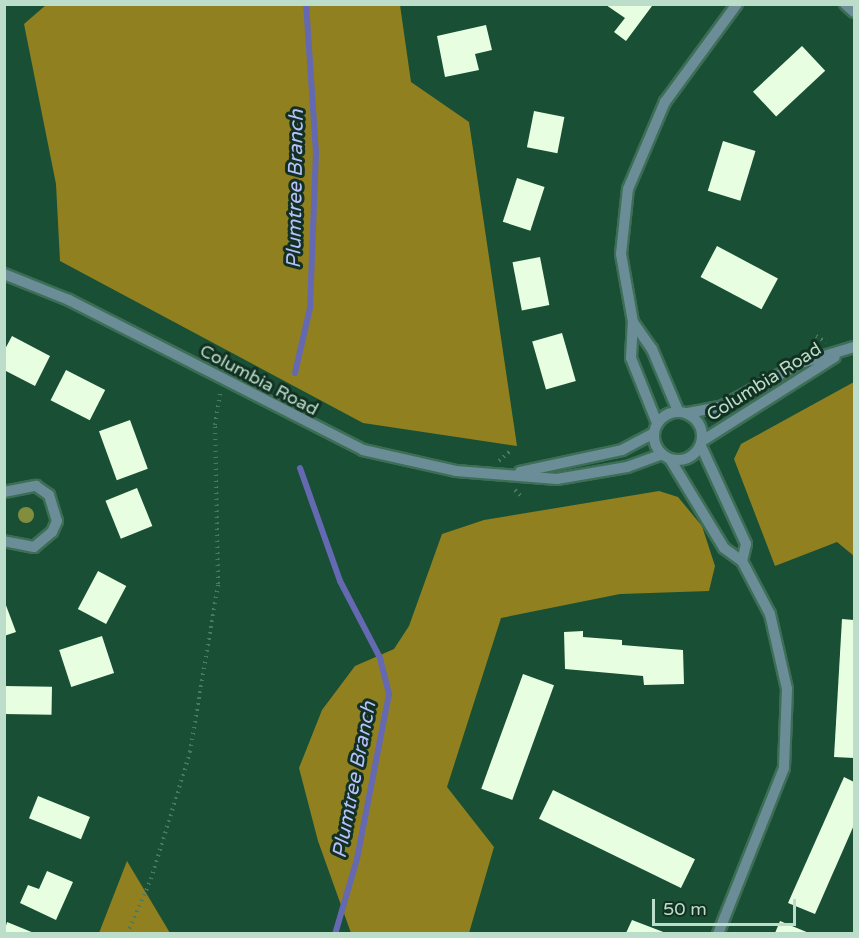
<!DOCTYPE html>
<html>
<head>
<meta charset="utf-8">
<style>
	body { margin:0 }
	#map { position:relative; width:859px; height:938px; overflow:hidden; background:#194f35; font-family:"Varela Round",sans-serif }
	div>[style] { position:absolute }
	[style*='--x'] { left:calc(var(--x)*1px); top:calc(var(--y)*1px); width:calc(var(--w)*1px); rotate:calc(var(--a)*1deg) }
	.forest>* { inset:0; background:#91801f }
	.stream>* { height:6px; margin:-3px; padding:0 3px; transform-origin:3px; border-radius:3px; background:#6469b2 }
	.building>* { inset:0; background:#e7fee1; transform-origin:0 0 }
	.path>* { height:4px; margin-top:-2px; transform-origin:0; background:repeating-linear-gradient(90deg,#4a7a62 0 1.5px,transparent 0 6px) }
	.roads { filter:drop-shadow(2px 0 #3d6e56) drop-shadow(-2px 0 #3d6e56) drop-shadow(0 2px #3d6e56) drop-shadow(0 -2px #3d6e56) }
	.minor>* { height:10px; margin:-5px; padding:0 5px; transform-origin:5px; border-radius:5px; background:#6b8d98 }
	.minor>.ring { margin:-5px; padding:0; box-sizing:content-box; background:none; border:10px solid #6b8d98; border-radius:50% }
	.trees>* { width:16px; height:16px; margin:-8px; border-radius:50%; background:#828e3e }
	span { translate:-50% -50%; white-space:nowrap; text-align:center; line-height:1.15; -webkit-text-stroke:6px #133122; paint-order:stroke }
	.street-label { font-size:18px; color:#bbddc9 }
	.water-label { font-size:20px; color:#b9c0fd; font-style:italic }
	.frame { position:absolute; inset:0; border:6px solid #bbddc9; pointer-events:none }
	.scale { position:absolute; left:652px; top:899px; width:144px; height:27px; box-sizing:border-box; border:3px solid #bbddc9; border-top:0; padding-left:8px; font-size:18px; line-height:21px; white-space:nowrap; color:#bbddc9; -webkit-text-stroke:4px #133122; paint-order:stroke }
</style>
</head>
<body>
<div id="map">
	<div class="forest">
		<i style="clip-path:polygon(46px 5px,400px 5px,411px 82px,469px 122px,517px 446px,363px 423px,60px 261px,56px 184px,24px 24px)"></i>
		<i style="clip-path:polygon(854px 382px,854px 556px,837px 542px,775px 566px,734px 459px,741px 444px)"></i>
		<i style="clip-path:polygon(659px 491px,678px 497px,702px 526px,715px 566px,709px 591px,620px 594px,501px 618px,447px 787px,494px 847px,469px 933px,351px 933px,318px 841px,299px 768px,322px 710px,355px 666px,394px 649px,409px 626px,442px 534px,484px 520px)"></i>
		<i style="clip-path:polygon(127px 861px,170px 933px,99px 933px)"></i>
	</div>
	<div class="stream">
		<i style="--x:295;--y:373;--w:67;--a:-77"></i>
		<i style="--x:310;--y:308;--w:155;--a:-87.8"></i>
		<i style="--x:316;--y:153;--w:149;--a:-93.8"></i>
		<i style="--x:300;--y:468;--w:120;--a:70.5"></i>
		<i style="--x:340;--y:581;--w:87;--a:62.5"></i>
		<i style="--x:380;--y:658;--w:37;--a:76"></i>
		<i style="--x:389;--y:694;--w:168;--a:101"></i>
		<i style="--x:357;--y:859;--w:78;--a:106.3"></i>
	</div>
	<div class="building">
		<i style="clip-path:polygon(606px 5px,650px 5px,652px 6px,626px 41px,614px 32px,625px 18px)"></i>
		<i style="clip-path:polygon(486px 25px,492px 50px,475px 54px,479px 70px,445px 77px,437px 36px)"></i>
		<i style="left:802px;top:46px;width:34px;height:67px;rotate:47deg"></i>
		<i style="left:534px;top:111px;width:31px;height:37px;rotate:11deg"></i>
		<i style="left:723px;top:141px;width:34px;height:52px;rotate:17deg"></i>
		<i style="left:517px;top:178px;width:29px;height:46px;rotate:18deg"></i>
		<i style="left:717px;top:246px;width:69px;height:35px;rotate:28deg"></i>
		<i style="left:540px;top:257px;width:49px;height:28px;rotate:79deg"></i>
		<i style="left:562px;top:333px;width:50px;height:31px;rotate:74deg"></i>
		<i style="clip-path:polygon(12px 336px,50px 356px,35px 386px,4px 370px,4px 351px)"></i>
		<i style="left:66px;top:370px;width:44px;height:34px;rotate:27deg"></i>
		<i style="left:130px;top:420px;width:52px;height:33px;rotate:70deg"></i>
		<i style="left:137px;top:488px;width:41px;height:34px;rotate:68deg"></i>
		<i style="left:98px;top:571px;width:32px;height:43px;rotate:28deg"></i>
		<i style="clip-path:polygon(4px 600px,16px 632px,4px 636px)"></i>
		<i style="clip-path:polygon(842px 619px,854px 620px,854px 758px,834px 757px)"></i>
		<i style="clip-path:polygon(583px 631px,583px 637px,622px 640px,622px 645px,683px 650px,684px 684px,644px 685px,643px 676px,565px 669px,564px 632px)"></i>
		<i style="left:102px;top:636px;width:39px;height:45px;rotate:72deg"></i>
		<i style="left:523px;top:674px;width:33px;height:122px;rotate:20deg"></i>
		<i style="left:4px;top:686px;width:48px;height:28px;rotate:1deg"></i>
		<i style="clip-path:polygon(844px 777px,854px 782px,854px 825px,815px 914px,788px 903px)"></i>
		<i style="left:553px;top:790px;width:158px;height:32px;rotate:26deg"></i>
		<i style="left:38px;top:796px;width:56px;height:24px;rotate:22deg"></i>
		<i style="clip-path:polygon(47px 871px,73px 882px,56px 920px,20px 903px,28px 885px,39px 889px)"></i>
		<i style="clip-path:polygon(632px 920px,666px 933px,626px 933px)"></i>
		<i style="clip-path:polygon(780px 921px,809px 933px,775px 933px)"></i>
		<i style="clip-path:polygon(7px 922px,34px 933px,4px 933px)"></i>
	</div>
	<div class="path">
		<i style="--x:816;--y:336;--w:12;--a:31"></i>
		<i style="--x:499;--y:461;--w:15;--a:-42"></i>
		<i style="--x:515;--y:490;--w:10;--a:45"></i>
		<i style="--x:127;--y:934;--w:60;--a:-66.4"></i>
		<i style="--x:151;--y:879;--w:133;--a:-72.9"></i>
		<i style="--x:190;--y:752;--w:170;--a:-80.5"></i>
		<i style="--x:218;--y:584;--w:159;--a:-91.1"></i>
		<i style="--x:215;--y:425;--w:32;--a:-81"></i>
	</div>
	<div class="roads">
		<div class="minor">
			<i style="--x:845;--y:4;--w:12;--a:42"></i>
			<i style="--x:4;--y:274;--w:70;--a:21.8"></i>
			<i style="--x:69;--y:300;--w:330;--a:27"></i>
			<i style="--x:363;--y:450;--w:95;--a:12.7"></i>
			<i style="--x:456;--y:471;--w:101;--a:4.5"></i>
			<i style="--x:557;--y:479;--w:71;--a:-9.7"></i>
			<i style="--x:627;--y:467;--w:37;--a:-20"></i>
			<i style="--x:633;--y:322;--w:33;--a:55"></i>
			<i style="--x:652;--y:349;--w:67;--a:67.2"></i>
			<i class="ring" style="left:654px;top:412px;width:38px;height:38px"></i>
			<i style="--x:688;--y:413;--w:36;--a:-11"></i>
			<i style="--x:723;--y:406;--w:89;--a:-28.9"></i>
			<i style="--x:801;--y:363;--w:55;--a:-16.8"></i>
			<i style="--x:657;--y:423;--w:70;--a:-111.8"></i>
			<i style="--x:631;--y:358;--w:36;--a:-87"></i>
			<i style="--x:633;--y:322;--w:69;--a:-100"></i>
			<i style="--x:621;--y:254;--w:65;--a:-83.9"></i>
			<i style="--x:628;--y:189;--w:95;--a:-67"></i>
			<i style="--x:665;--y:102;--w:122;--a:-53.7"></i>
			<i style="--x:702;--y:441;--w:157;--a:-32.3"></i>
			<i style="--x:701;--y:446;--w:108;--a:65.3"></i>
			<i style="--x:746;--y:544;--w:17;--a:103"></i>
			<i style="--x:670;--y:459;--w:104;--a:58.8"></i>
			<i style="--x:724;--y:548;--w:22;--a:36"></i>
			<i style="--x:742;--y:561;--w:60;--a:62.2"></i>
			<i style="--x:770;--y:614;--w:77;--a:77.2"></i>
			<i style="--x:787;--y:689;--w:79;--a:92.2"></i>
			<i style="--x:784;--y:768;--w:179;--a:111.7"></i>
			<i style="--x:520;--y:472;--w:104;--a:-12.2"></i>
			<i style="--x:622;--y:450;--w:36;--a:-28"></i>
			<i style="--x:4;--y:492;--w:33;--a:-11"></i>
			<i style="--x:36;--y:486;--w:16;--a:35"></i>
			<i style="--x:49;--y:495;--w:27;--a:73"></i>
			<i style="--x:57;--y:521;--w:12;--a:114"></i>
			<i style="--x:52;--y:532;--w:23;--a:140"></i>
			<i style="--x:34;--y:547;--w:31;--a:-169"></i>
		</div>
	</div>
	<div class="trees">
		<i style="left:26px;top:515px"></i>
	</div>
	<div class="street-label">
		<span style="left:259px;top:380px;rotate:28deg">Columbia Road</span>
		<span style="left:764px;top:382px;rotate:-32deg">Columbia Road</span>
	</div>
	<div class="water-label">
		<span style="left:296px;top:189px;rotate:-89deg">Plumtree Branch</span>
		<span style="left:355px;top:780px;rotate:-79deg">Plumtree Branch</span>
	</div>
	<div class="frame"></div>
	<div class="scale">50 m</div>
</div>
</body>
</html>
